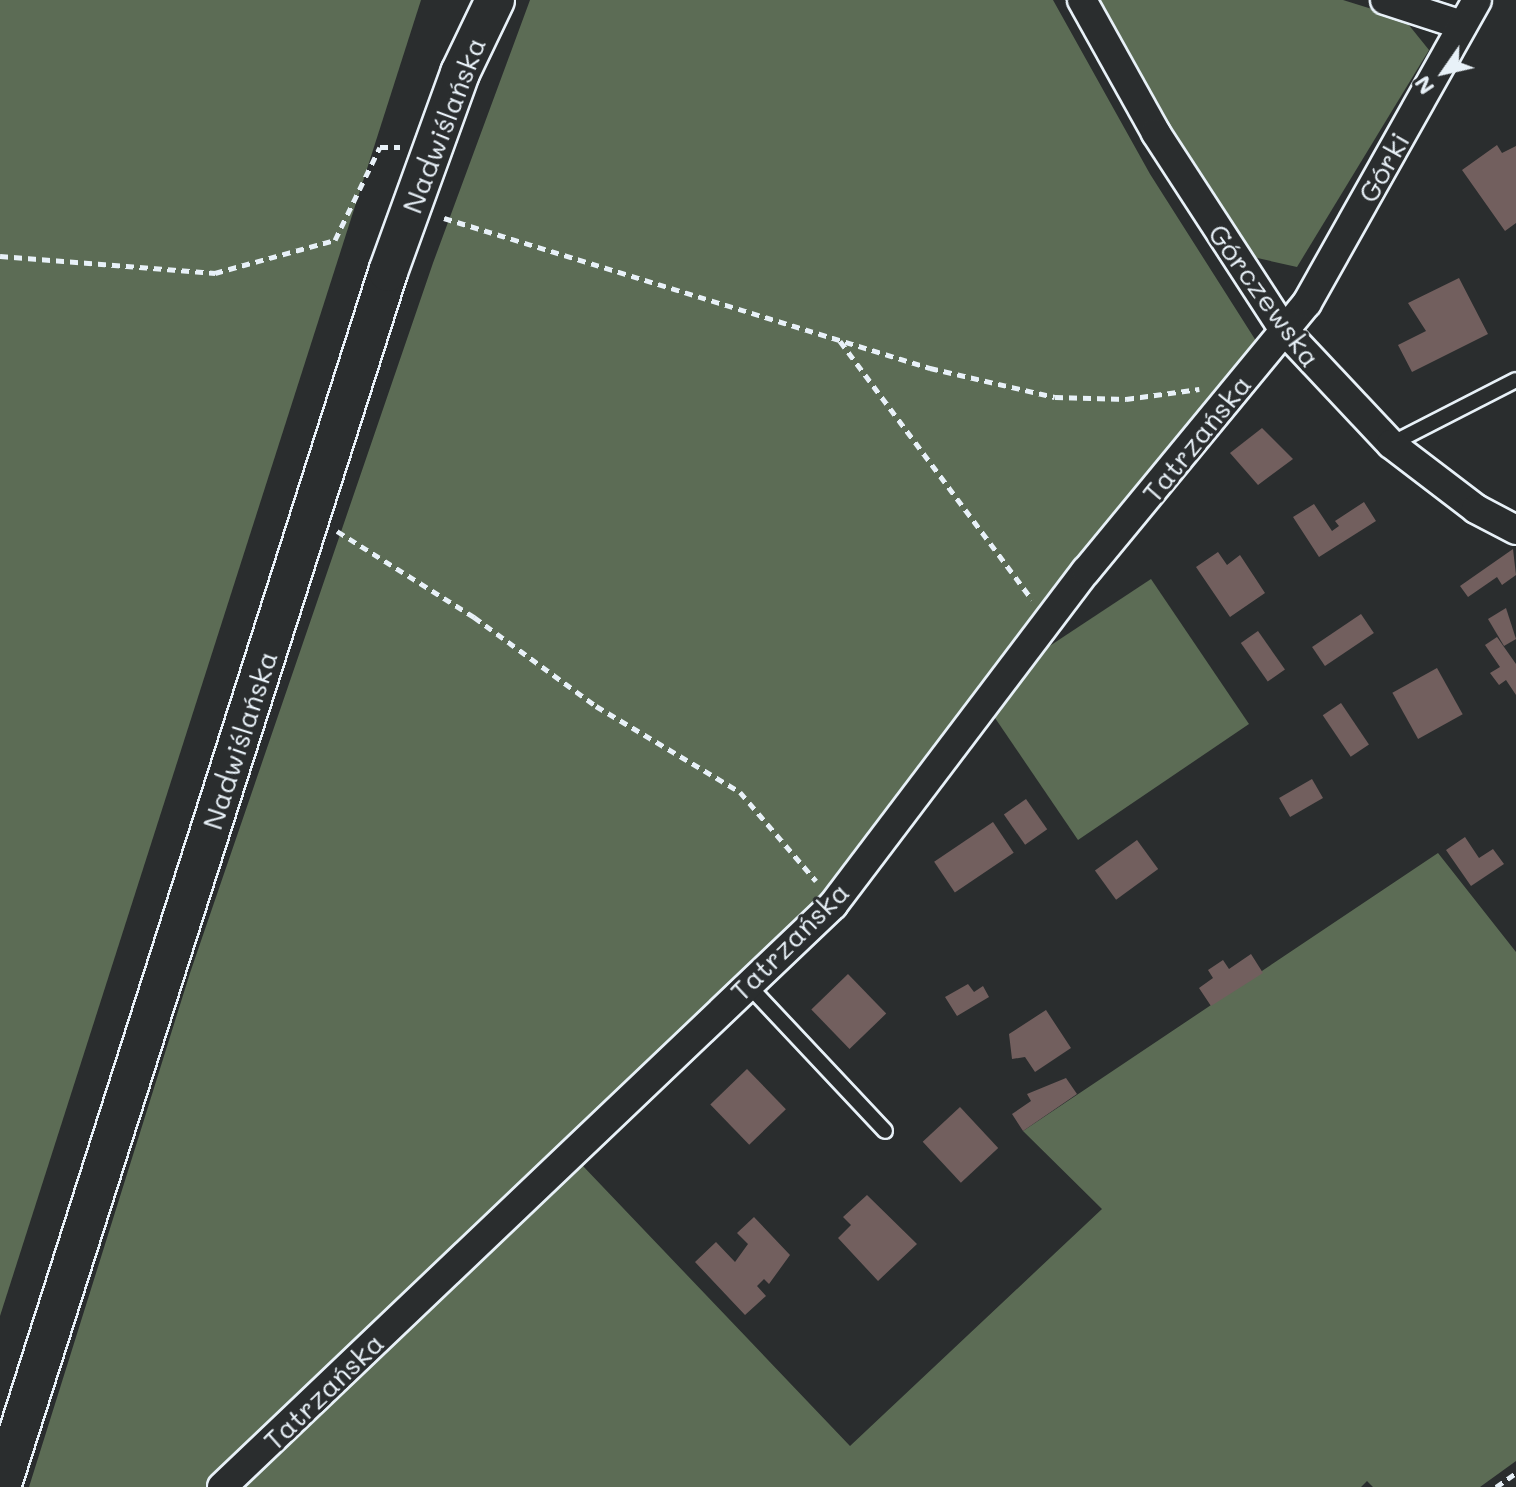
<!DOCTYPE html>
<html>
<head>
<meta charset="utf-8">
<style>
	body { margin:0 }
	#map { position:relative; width:1516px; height:1487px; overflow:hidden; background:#2a2d2e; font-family:Mali,sans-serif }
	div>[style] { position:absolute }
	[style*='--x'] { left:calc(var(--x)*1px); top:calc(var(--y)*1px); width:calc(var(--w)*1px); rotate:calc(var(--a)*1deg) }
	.green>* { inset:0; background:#5c6c55 }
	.building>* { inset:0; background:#725f5e; transform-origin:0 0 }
	.path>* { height:5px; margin-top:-2.5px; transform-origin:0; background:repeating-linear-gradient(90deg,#e8f1f8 0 8px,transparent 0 14px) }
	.roads { filter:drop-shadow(2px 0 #e8f1f8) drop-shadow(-2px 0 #e8f1f8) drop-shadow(0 2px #e8f1f8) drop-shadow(0 -2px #e8f1f8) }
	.lane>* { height:14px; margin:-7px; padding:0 7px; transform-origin:7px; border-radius:7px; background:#2a2d2e }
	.street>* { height:28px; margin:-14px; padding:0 14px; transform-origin:14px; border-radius:14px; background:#2a2d2e }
	.secondary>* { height:38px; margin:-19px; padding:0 19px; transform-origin:19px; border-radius:19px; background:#2a2d2e }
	span { translate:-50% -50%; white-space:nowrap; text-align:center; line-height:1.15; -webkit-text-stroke:6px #2a2d2e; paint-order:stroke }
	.street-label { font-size:28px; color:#e8f1f8 }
	.north { position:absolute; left:1404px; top:32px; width:80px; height:80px; -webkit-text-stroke:6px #2a2d2e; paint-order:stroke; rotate:236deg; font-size:22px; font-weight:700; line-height:32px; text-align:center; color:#e8f1f8 }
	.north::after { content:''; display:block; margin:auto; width:28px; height:36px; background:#e8f1f8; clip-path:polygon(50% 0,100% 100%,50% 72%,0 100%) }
</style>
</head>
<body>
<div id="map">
	<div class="green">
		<i style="clip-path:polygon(0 0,421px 0,0 1316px)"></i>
		<i style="clip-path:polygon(530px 0,1053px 0,1150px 174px,1258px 344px,816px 904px,209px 1487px,29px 1487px,190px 973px,433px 263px)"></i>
		<i style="clip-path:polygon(1093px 0,1343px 0,1404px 19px,1429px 50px,1297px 267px,1244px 255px)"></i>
		<i style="clip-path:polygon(1151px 579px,1249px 724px,1078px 840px,993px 715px,1045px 649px)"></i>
		<i style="clip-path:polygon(1438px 853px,1516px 952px,1516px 1461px,1480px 1487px,1373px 1487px,1367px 1481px,1361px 1487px,242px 1487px,582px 1165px,850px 1446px,1102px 1209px,1023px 1131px)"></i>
	</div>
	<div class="building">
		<i style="clip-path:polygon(1497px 145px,1502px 153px,1516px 146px,1516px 223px,1505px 231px,1462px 170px)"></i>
		<i style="clip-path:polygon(1459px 278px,1488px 334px,1412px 372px,1398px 345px,1426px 331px,1408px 303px)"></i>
		<i style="clip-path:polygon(1262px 428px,1293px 459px,1258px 485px,1230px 453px)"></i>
		<i style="clip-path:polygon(1364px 502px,1376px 521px,1319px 557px,1293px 517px,1314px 504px,1332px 531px,1339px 526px,1335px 521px)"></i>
		<i style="clip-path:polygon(1513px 549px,1516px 575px,1502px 585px,1497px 577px,1468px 597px,1460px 586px)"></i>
		<i style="clip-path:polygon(1218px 552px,1227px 565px,1240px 555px,1265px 593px,1230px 617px,1196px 567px)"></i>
		<i style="clip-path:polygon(1506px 608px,1516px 639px,1504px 646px,1488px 619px)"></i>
		<i style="left:1361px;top:614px;width:23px;height:59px;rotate:56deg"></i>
		<i style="left:1258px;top:631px;width:47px;height:21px;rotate:55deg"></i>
		<i style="clip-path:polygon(1497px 637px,1516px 664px,1516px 695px,1506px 680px,1499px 685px,1490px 673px,1500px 667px,1485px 645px)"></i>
		<i style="left:1437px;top:668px;width:53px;height:51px;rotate:61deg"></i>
		<i style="left:1341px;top:703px;width:50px;height:22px;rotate:56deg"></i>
		<i style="left:1312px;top:779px;width:22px;height:38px;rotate:60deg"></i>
		<i style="left:1026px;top:799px;width:37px;height:27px;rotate:55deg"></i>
		<i style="left:993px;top:822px;width:37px;height:71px;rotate:56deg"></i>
		<i style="clip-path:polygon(1465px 837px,1479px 858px,1493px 849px,1504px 864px,1471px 886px,1446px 850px)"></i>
		<i style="left:1137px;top:840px;width:36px;height:52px;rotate:54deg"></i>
		<i style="clip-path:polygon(1251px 954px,1263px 973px,1211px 1006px,1199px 988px,1213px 978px,1208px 970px,1223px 960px,1229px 969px)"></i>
		<i style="left:848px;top:974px;width:55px;height:51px;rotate:46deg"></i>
		<i style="clip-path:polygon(968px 984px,974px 992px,983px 986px,989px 997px,957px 1016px,945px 997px)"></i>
		<i style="clip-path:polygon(1046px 1010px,1071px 1048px,1035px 1072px,1025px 1057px,1012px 1059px,1009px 1034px)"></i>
		<i style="left:747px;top:1069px;width:56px;height:51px;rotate:46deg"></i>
		<i style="clip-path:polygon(1066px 1078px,1077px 1094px,1023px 1131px,1012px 1114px,1031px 1101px,1027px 1094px)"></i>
		<i style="left:960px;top:1107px;width:56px;height:51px;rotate:47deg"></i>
		<i style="clip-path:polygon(867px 1195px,917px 1244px,878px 1281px,838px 1238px,851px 1225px,843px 1217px)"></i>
		<i style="clip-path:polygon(754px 1217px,790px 1255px,769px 1284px,764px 1279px,757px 1286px,766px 1296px,745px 1315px,695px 1262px,716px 1242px,735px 1262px,748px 1244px,737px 1233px)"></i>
	</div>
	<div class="path">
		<i style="--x:444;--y:218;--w:509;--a:17.15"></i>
		<i style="--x:930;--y:368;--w:128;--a:13.1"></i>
		<i style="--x:1055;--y:397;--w:71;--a:1.6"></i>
		<i style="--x:1126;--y:399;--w:74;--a:-7.8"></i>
		<i style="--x:0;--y:256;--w:216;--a:4.5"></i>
		<i style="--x:215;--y:273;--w:124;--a:-15.4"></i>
		<i style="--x:335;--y:240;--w:103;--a:-64.2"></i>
		<i style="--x:380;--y:147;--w:20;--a:0"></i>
		<i style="--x:840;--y:341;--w:322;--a:53.4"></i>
		<i style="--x:337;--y:531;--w:162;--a:32.1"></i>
		<i style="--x:474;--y:617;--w:151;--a:36.1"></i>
		<i style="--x:596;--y:706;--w:168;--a:30.8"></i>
		<i style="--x:740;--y:792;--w:117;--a:49.5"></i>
		<i style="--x:1496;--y:1487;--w:24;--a:-35"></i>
	</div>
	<div class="roads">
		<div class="lane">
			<i style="--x:1391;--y:444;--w:140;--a:-27.1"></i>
			<i style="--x:748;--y:985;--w:200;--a:46.8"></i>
		</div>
		<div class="street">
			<i style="--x:1082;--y:0;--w:152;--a:60.9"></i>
			<i style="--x:1156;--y:133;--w:235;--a:57"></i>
			<i style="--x:1284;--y:330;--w:156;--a:46.8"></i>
			<i style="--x:1391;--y:444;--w:107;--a:37.4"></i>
			<i style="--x:1476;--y:509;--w:45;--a:27.7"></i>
			<i style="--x:1385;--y:0;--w:81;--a:18"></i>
			<i style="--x:222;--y:1487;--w:844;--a:-43.61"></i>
			<i style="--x:833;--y:905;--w:419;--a:-52.9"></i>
			<i style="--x:1086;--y:571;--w:347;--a:-50.5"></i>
			<i style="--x:1307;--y:303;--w:347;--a:-60.7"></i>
		</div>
		<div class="secondary">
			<i style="--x:1;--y:1487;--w:1275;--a:-72.33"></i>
			<i style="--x:388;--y:272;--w:212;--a:-70.1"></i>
			<i style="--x:460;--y:73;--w:81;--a:-64.4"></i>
		</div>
	</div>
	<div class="street-label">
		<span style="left:443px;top:125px;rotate:-69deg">Nadwiślańska</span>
		<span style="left:1383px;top:167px;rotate:-61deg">Górki</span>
		<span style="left:1265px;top:295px;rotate:54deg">Górczewska</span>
		<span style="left:1196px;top:438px;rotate:-51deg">Tatrzańska</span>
		<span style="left:239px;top:740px;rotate:-72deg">Nadwiślańska</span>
		<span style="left:789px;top:941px;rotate:-45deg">Tatrzańska</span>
		<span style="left:323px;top:1391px;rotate:-44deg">Tatrzańska</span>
	</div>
	<div class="north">N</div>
</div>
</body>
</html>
